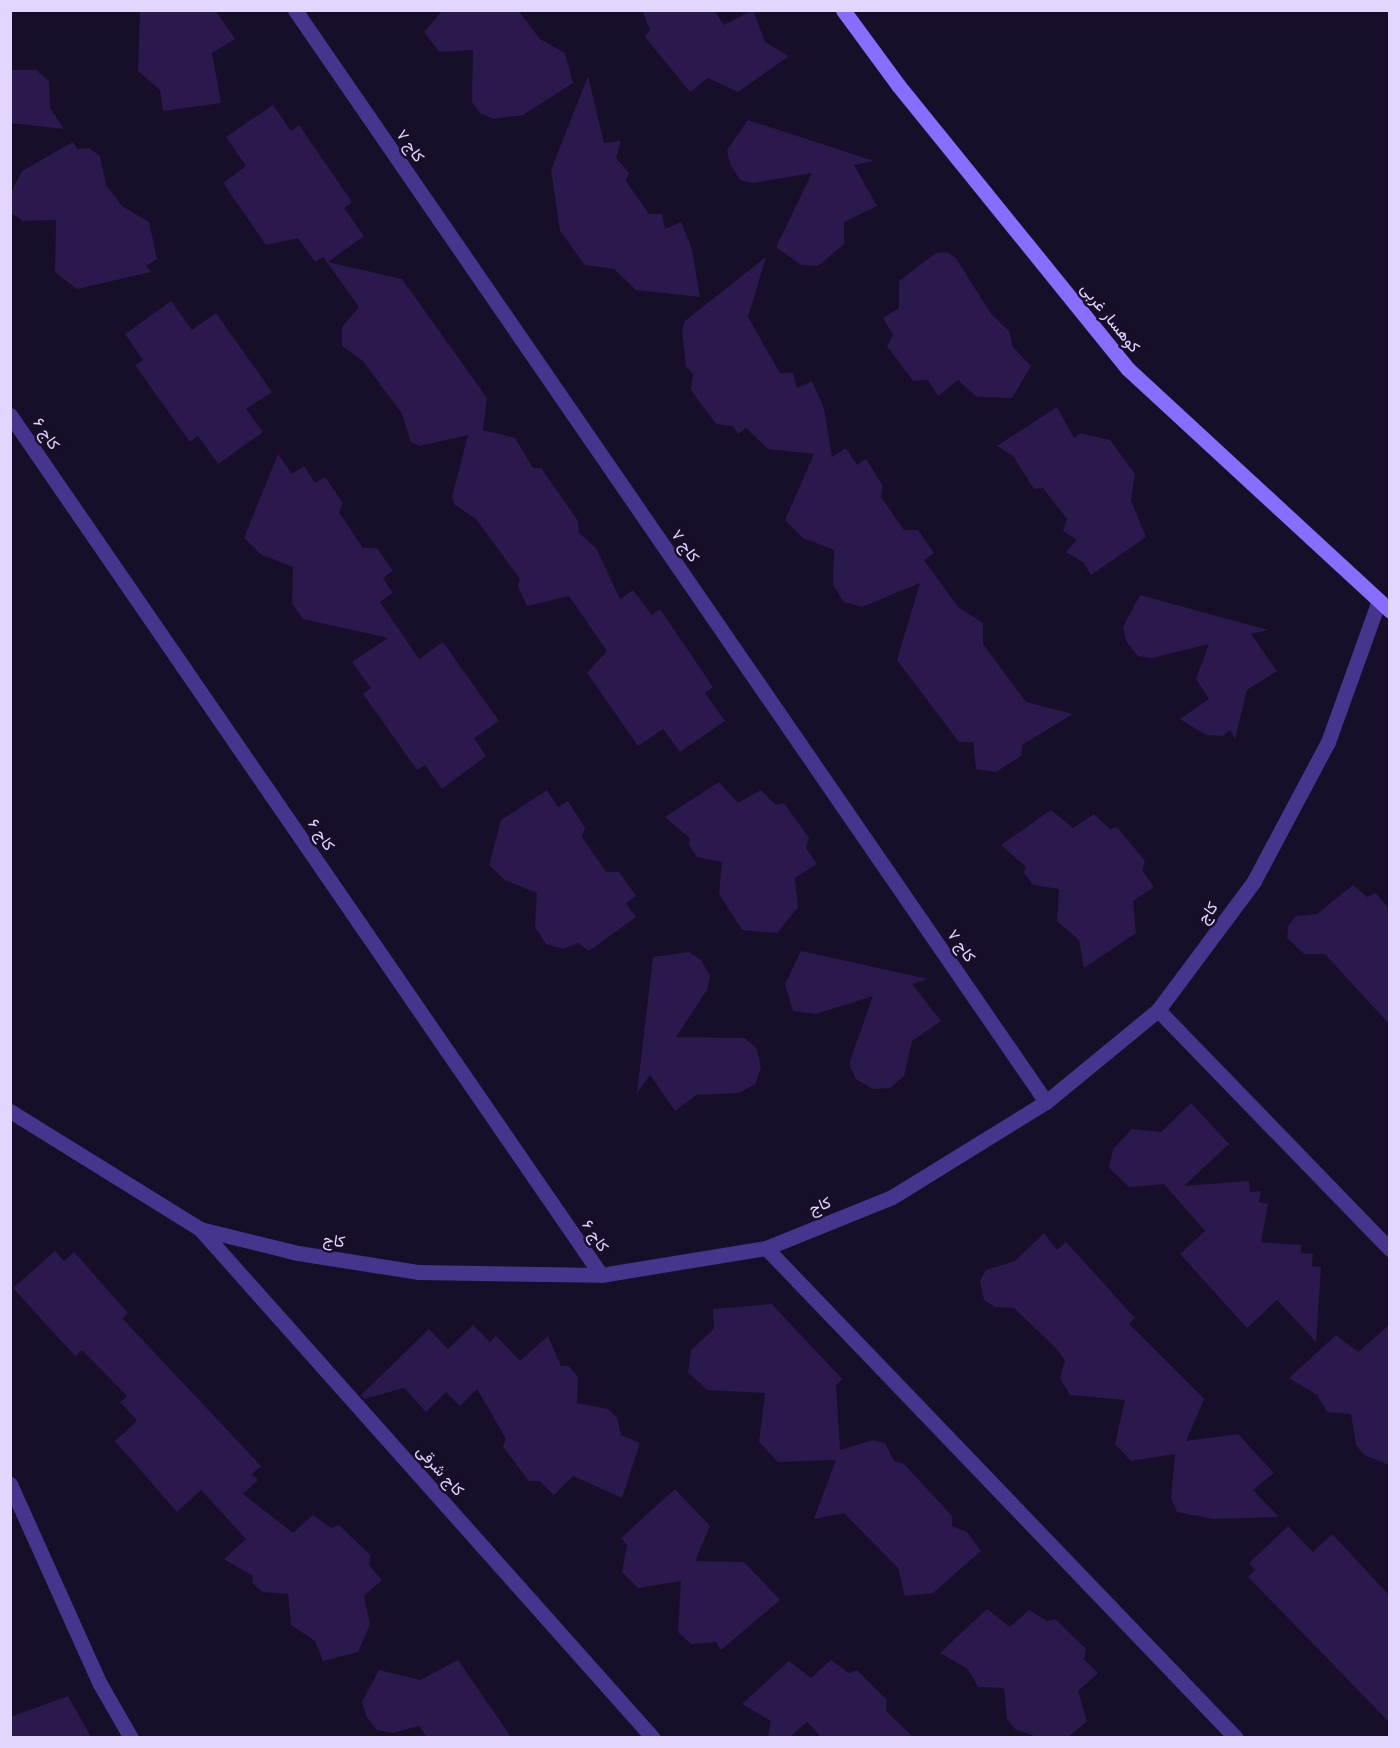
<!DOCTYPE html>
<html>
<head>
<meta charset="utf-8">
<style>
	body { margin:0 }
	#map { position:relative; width:1400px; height:1748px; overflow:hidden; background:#170e2a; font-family:Montserrat,Vazirmatn,sans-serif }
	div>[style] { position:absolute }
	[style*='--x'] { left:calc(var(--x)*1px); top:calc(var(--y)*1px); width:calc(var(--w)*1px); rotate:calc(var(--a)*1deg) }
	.building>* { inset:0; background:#2b184c }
	.street>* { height:15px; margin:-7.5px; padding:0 7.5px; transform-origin:7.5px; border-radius:7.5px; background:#46348d }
	.secondary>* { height:15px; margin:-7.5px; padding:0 7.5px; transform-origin:7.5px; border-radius:7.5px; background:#896dff }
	span { translate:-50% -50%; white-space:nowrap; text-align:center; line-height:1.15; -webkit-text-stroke:5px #170e2a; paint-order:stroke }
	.street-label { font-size:16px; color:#e2d6ff }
	.frame { position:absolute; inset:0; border:12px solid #e2d6ff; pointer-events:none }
</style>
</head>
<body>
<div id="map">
	<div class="building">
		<i style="clip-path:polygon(140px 10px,215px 10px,235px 39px,212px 53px,221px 103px,163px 111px,160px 90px,138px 71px)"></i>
		<i style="clip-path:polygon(443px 10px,518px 10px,540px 39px,565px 53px,573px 83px,523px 115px,493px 119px,480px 113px,472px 102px,473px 50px,439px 52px,424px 32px)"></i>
		<i style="clip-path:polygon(642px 10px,714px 10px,724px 25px,753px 10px,765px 42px,789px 56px,738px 92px,708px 78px,690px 92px,645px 37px,650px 30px)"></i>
		<i style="clip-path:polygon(10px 70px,36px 70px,49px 81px,50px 108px,64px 129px,10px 123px)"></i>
		<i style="clip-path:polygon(588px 76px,604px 143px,621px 141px,616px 158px,629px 173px,626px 181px,649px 214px,662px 214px,665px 229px,681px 222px,692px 249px,700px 297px,636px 290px,614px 269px,585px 265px,560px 231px,551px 170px)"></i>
		<i style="clip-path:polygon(273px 105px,291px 131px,299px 125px,352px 202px,344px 208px,364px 236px,328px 262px,402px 279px,487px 398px,483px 430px,515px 438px,533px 468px,541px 468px,578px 521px,579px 533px,596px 548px,620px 599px,633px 590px,652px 615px,660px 609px,713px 687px,705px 693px,725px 721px,680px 752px,663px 729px,638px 746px,587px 673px,607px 651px,569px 596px,527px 606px,518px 586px,520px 579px,476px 519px,455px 505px,452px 497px,468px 435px,420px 446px,411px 442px,402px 414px,363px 361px,342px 346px,342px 327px,359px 307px,326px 261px,323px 257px,315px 262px,298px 238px,266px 245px,223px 183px,246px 166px,226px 137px)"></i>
		<i style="clip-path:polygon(748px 120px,874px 161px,854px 165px,877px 206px,844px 222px,844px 244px,818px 266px,801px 265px,776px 247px,812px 173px,754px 183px,740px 180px,730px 164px,727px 150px)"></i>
		<i style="clip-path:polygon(73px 142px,77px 149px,89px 148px,100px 156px,106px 185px,122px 206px,149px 222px,157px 259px,146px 266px,151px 272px,77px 289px,55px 272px,56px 220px,23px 221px,10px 212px,10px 194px,22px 171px)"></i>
		<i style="clip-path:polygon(947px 252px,956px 258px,991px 314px,1009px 331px,1013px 347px,1031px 366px,1012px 398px,977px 397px,958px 380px,938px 396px,928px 380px,913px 381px,887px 346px,893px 335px,883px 318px,899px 308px,899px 281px,936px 253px)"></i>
		<i style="clip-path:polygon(766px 257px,748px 317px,780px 373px,793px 373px,797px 388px,812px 381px,824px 408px,832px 457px,846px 448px,857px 465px,866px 459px,883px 486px,881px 497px,904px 530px,918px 530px,934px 553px,924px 560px,958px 607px,983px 623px,983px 644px,1026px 702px,1073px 714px,1022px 745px,1021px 756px,996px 772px,976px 769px,973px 742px,959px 742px,897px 660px,920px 583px,862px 607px,844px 602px,833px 585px,834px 550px,803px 538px,785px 520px,814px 454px,768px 449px,746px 428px,738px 434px,733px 426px,716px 424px,691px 390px,693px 374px,686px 366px,682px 329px,685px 321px)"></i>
		<i style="clip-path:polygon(171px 301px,192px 330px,216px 313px,272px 392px,246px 409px,263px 432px,218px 464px,198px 436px,190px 442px,157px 396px,135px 365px,143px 360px,125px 334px)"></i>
		<i style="clip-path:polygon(1057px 407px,1074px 438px,1080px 433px,1110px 440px,1135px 474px,1131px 501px,1146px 537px,1091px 575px,1083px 562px,1066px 552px,1077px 540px,1063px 531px,1067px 519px,1043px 488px,1034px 489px,1013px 456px,997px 446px)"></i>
		<i style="clip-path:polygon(278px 454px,292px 474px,304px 466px,315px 483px,325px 477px,343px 503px,339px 512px,363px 548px,377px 548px,393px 571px,383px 578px,393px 593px,380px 602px,419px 659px,443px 642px,499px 721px,474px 738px,486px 756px,442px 789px,425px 765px,417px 770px,363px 694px,371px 688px,352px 662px,388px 638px,303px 619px,292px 603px,293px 567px,262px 555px,244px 538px)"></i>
		<i style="clip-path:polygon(1140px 595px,1268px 630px,1251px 634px,1277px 671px,1247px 690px,1235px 739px,1230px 730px,1223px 736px,1206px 735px,1180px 719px,1209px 699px,1196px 679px,1209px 644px,1152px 658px,1138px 656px,1126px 641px,1123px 627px)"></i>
		<i style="clip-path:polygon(719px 782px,738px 803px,761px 790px,776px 805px,784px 803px,809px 838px,806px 848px,817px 864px,795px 878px,798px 907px,777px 933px,742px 930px,719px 894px,722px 862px,697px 857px,689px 845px,690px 838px,665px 817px)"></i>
		<i style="clip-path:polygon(547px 790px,558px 807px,568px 801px,585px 828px,582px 837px,606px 872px,619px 872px,636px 896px,626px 903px,636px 917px,589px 951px,578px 943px,563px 949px,546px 944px,535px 927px,537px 893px,505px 880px,489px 865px,501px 820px)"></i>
		<i style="clip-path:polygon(1051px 810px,1073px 828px,1094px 814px,1110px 829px,1117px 827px,1145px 861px,1142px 870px,1154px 887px,1133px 901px,1136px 933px,1084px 968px,1079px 940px,1057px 921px,1059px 889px,1033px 885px,1024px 873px,1026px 867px,1001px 845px)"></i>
		<i style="clip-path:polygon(1353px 885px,1367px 897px,1376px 893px,1389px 909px,1389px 1024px,1325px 954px,1304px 954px,1287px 938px,1288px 926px,1296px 916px,1317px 914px)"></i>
		<i style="clip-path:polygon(801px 951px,928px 979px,912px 984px,941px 1021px,912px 1041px,904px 1076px,890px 1088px,873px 1089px,856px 1079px,849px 1064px,873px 996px,816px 1014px,793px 1011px,785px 984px)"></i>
		<i style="clip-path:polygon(689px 952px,701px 960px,710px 976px,707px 990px,676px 1037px,745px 1038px,757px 1049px,761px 1068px,755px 1084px,739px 1093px,696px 1095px,675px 1111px,650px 1075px,637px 1093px,653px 957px)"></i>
		<i style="clip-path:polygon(1191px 1103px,1229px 1144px,1184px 1186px,1249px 1181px,1250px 1192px,1261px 1191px,1259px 1202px,1268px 1204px,1261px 1242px,1301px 1245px,1301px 1253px,1313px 1254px,1312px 1266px,1321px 1267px,1316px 1342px,1277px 1300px,1247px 1328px,1180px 1254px,1205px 1231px,1164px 1184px,1129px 1187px,1109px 1168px,1113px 1149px,1132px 1129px,1161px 1132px)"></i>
		<i style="clip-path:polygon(1044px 1233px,1057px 1250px,1066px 1242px,1135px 1318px,1129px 1324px,1204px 1399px,1186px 1441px,1238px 1434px,1274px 1473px,1253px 1490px,1279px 1517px,1213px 1519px,1177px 1512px,1171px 1498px,1175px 1454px,1131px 1461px,1115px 1444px,1125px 1400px,1070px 1395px,1060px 1378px,1065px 1360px,1055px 1347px,1014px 1308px,995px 1307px,984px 1300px,980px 1281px,986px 1270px,1015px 1261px)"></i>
		<i style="clip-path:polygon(55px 1251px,64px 1261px,74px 1252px,128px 1313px,123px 1319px,261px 1466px,252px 1474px,258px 1480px,243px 1494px,293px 1533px,313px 1515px,331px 1528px,339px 1525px,370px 1555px,369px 1565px,382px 1580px,364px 1596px,370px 1625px,358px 1652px,323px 1661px,315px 1641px,291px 1625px,288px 1594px,262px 1592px,252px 1583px,253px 1576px,224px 1559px,246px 1539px,201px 1490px,177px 1512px,115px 1441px,137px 1421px,120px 1402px,127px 1396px,82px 1350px,75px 1356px,13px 1288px)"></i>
		<i style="clip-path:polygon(772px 1304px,842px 1379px,836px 1385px,840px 1450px,873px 1440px,885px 1443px,894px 1461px,904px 1464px,952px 1516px,952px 1526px,967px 1532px,981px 1551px,933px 1593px,905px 1596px,898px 1568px,844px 1513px,814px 1519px,836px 1460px,778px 1462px,759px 1442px,765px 1393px,707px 1390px,688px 1372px,691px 1350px,714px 1329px,713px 1309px)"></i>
		<i style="clip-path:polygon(473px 1325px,490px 1342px,496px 1336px,520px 1361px,548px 1336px,561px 1366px,569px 1366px,578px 1377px,577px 1403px,608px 1409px,617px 1418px,621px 1435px,640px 1443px,622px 1498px,573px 1476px,554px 1495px,540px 1481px,529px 1481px,503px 1447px,506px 1439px,477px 1389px,460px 1406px,446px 1392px,426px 1412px,404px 1388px,364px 1399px,361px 1395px,429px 1329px,448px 1349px)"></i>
		<i style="clip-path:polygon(1389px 1325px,1389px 1465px,1364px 1455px,1356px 1445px,1351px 1414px,1327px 1412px,1317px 1395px,1289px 1378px,1336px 1335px,1358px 1352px)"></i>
		<i style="clip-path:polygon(675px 1489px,710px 1526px,695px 1561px,744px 1562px,780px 1600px,721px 1650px,716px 1642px,691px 1644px,678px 1632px,681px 1581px,638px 1588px,622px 1572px,627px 1545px,621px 1538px)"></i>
		<i style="clip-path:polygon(1288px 1526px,1313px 1552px,1332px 1534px,1389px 1595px,1389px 1722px,1248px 1577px,1255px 1570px,1249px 1563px)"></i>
		<i style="clip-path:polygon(987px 1609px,1010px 1627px,1029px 1610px,1047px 1621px,1055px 1619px,1086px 1649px,1084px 1659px,1098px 1673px,1078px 1691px,1087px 1721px,1068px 1737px,1037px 1737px,1015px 1729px,1007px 1719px,1004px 1688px,978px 1687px,968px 1669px,940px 1653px)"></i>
		<i style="clip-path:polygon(458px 1660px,511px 1737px,427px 1737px,419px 1726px,392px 1733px,377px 1730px,366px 1716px,362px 1702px,379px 1670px,420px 1680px)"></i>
		<i style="clip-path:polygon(831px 1660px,849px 1673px,857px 1670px,887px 1700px,886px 1711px,913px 1737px,821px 1737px,807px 1722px,790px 1737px,768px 1737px,771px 1721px,742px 1704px,789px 1661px,811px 1678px)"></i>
		<i style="clip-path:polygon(68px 1696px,91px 1737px,10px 1737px,10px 1717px)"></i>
	</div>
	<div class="street">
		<i style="--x:295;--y:10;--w:1325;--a:55.48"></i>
		<i style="--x:10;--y:415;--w:1043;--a:55.5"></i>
		<i style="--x:1158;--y:1010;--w:333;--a:45.9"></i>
		<i style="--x:10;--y:1111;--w:224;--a:31.8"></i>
		<i style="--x:200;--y:1229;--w:101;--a:13.8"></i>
		<i style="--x:298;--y:1253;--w:121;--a:9"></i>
		<i style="--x:418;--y:1272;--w:183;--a:0.9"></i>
		<i style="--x:601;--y:1275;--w:167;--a:-9.3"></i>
		<i style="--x:766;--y:1248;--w:136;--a:-22"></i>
		<i style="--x:892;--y:1197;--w:181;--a:-31.7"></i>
		<i style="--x:1046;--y:1102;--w:145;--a:-39.4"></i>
		<i style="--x:1158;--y:1010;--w:161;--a:-53.3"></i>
		<i style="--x:1254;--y:881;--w:157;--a:-62"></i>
		<i style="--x:1328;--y:742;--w:148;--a:-70.2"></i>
		<i style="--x:200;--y:1229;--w:681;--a:48.33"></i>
		<i style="--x:766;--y:1248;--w:679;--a:46.19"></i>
		<i style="--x:10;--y:1484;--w:219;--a:65.8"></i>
		<i style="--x:100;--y:1684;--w:62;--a:60.1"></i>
	</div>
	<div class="secondary">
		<i style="--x:843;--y:10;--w:93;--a:53.7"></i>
		<i style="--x:898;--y:85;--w:365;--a:51"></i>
		<i style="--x:1128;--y:369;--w:357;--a:42.7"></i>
	</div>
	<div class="street-label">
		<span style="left:410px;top:146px;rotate:55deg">کاج ۷</span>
		<span style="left:1110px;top:318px;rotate:51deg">کوهسار غربی</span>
		<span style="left:46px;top:434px;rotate:56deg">کاج ۶</span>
		<span style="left:685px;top:546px;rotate:55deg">کاج ۷</span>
		<span style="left:321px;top:835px;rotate:56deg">کاج ۶</span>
		<span style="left:1208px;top:913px;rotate:-53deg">کاج</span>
		<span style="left:961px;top:946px;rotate:55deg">کاج ۷</span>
		<span style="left:820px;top:1206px;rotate:-22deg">کاج</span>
		<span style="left:595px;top:1236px;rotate:56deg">کاج ۶</span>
		<span style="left:334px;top:1241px;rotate:9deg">کاج</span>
		<span style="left:440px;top:1471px;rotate:48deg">کاج شرقی</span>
	</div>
	<div class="frame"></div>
</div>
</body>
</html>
